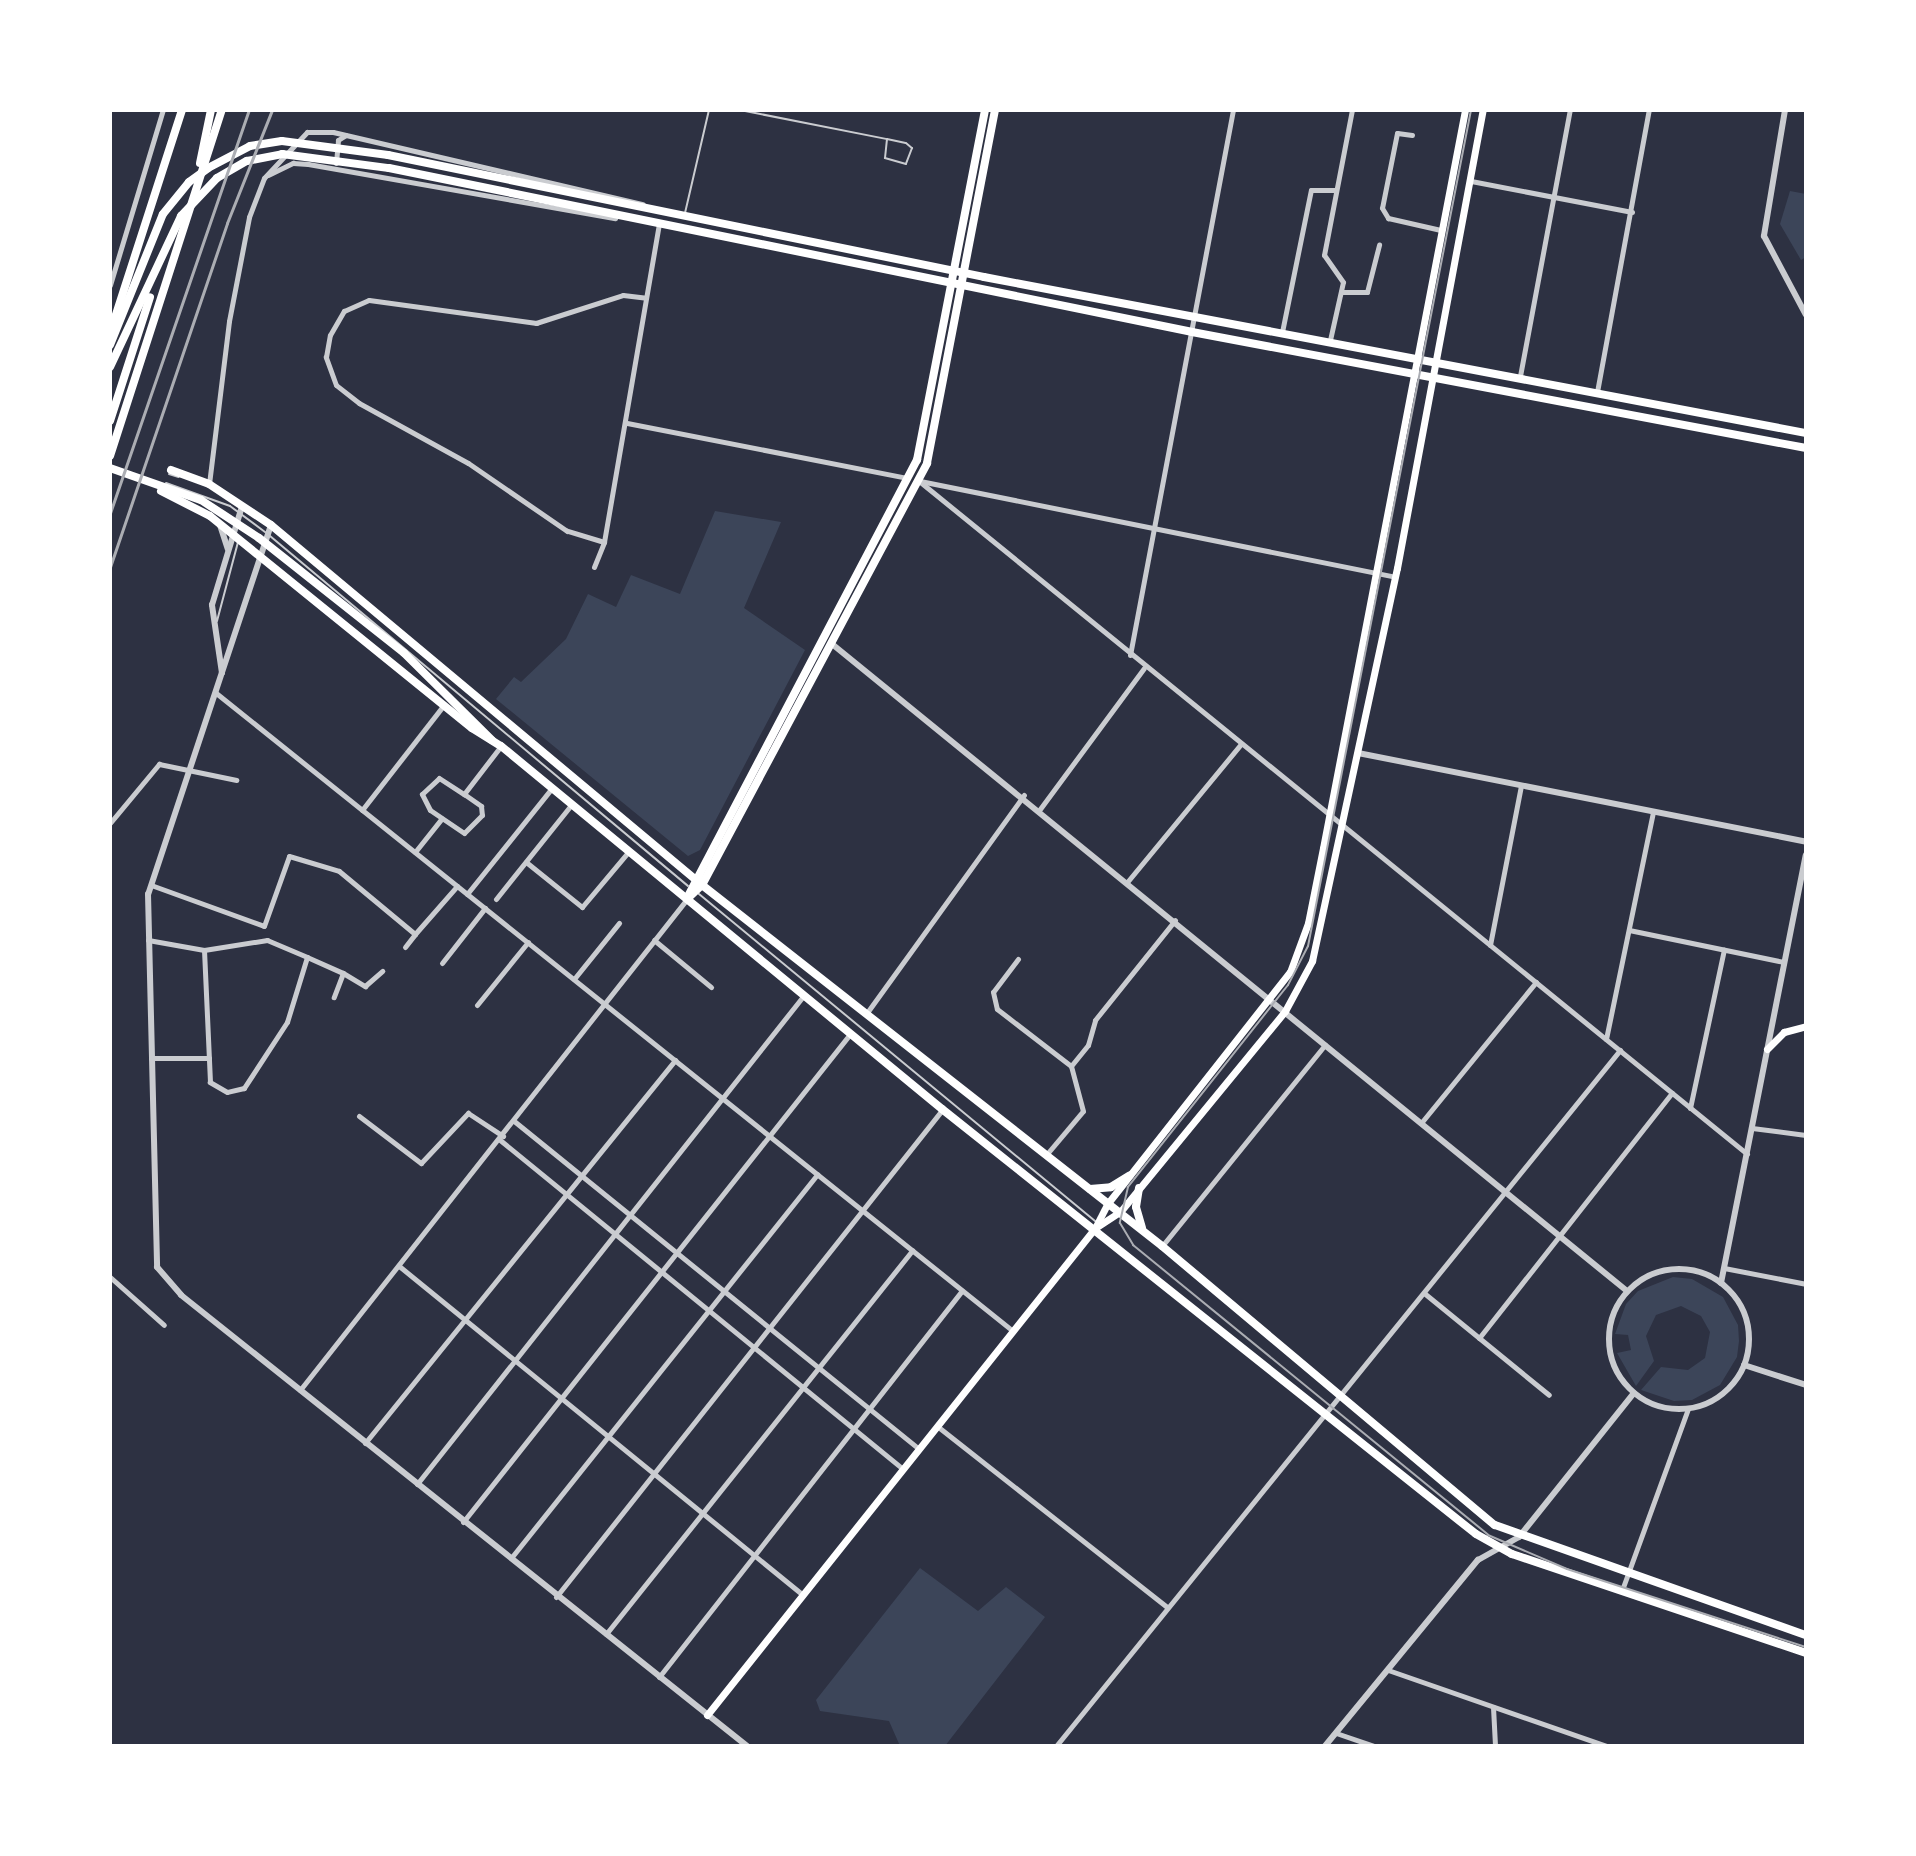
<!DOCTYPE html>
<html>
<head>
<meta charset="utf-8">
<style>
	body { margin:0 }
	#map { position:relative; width:1916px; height:1856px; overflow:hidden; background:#2d3142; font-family:Manrope,sans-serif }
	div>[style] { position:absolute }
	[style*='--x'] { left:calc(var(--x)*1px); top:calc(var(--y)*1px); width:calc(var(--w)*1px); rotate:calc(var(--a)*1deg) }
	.green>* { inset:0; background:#3c4559 }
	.service>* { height:2px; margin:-1px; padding:0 1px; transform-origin:1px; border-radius:1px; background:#caccd0 }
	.minor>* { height:5px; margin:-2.5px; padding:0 2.5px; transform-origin:2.5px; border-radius:2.5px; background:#caccd0 }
	.tertiary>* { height:6px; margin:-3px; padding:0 3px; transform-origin:3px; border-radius:3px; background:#caccd0 }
	.tertiary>.ring { margin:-3px; padding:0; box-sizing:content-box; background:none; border:6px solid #caccd0; border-radius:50% }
	.secondary>* { height:7px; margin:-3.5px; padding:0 3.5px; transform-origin:3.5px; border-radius:3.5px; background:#fff }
	.primary>* { height:8px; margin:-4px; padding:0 4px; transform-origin:4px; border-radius:4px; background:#fff }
	.trunk>* { height:8px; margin:-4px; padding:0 4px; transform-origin:4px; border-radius:4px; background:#fff }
	.tram>* { height:2px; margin:-1px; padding:0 1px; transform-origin:1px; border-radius:1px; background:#abadb3 }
	.rail>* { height:3px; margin:-1.5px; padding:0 1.5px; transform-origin:1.5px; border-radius:1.5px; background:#abadb3 }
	span { translate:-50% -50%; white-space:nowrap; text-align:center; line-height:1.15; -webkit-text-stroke:7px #fff; paint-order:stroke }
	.frame { position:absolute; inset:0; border:112px solid #fff; pointer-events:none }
</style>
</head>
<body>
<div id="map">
	<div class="green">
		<i style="clip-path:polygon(1790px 191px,1806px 194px,1806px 257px,1801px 260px,1780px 224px)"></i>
		<i style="clip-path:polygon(715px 511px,781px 522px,744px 608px,805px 650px,700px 850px,688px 856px,496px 699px,514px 677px,521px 682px,566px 639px,588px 594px,616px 607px,631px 575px,680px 594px)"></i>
		<i style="clip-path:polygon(1673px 1277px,1692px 1279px,1723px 1297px,1738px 1325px,1739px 1341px,1737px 1357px,1720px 1385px,1692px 1400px,1674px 1401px,1641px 1390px,1661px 1367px,1688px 1370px,1705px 1358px,1710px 1332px,1701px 1316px,1681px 1306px,1656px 1315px,1646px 1336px,1654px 1361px,1636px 1386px,1617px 1353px,1631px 1350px,1628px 1335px,1615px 1334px,1626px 1304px,1638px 1291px)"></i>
		<i style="clip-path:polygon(920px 1568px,978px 1611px,1006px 1587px,1045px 1617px,945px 1746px,900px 1746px,889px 1721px,820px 1711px,816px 1700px)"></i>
	</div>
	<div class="service">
		<i style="--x:740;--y:110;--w:150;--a:11.2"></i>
		<i style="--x:887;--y:139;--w:19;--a:12"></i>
		<i style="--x:906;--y:143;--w:8;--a:40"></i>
		<i style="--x:912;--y:148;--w:17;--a:111"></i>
		<i style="--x:906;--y:164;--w:22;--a:-164"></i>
		<i style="--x:885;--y:158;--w:19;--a:-84"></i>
		<i style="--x:685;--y:213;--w:106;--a:-76.9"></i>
		<i style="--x:169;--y:474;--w:10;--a:17"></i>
		<i style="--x:166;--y:483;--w:68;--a:19.8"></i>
		<i style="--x:230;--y:506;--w:44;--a:36.6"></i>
		<i style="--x:270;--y:536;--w:545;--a:39.94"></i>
		<i style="--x:217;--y:621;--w:82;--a:-75.1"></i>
		<i style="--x:699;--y:894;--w:514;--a:39.55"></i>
	</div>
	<div class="minor">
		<i style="--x:1412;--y:135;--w:15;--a:-172"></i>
		<i style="--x:1397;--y:133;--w:76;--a:101.3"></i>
		<i style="--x:1382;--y:208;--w:12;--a:59"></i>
		<i style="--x:1388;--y:218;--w:54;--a:12.8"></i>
		<i style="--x:336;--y:163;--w:23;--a:-85"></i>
		<i style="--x:338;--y:140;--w:9;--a:-32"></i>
		<i style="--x:268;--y:175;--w:28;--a:-26"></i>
		<i style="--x:293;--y:163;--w:15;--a:4"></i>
		<i style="--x:308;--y:164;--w:312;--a:10"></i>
		<i style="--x:1471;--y:181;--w:164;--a:10.9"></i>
		<i style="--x:110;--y:285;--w:183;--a:-73.2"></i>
		<i style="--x:1341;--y:292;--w:26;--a:0"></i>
		<i style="--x:1367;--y:292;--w:49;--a:-75.7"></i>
		<i style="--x:1282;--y:332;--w:145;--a:-78.5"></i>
		<i style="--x:1311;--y:190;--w:25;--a:0"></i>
		<i style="--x:1330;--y:340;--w:59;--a:-77.4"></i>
		<i style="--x:1343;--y:282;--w:33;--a:-125"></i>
		<i style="--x:1324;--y:255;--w:148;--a:-79.1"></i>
		<i style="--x:1520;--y:376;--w:271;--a:-79.4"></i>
		<i style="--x:1597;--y:392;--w:287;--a:-79.6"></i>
		<i style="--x:627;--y:423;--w:285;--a:11.1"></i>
		<i style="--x:919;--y:481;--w:1067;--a:39.1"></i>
		<i style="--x:920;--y:481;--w:484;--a:11.4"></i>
		<i style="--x:209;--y:484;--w:164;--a:-83"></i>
		<i style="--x:229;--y:321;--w:106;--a:-79.1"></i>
		<i style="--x:249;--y:217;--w:42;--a:-69"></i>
		<i style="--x:264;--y:178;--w:63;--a:-46.9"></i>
		<i style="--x:307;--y:132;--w:26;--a:0"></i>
		<i style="--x:333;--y:132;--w:318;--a:13.1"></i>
		<i style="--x:604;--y:542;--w:39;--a:-163"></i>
		<i style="--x:567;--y:531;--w:120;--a:-145.5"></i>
		<i style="--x:468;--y:463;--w:124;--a:-151.2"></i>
		<i style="--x:359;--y:403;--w:29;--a:-142"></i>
		<i style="--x:336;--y:385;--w:30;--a:-110"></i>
		<i style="--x:326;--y:357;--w:22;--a:-80"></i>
		<i style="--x:330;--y:335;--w:28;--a:-60"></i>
		<i style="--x:344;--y:311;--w:27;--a:-24"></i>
		<i style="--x:369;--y:300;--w:169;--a:7.8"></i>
		<i style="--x:536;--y:323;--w:91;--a:-17.8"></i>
		<i style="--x:623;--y:295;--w:23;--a:7"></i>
		<i style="--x:594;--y:567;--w:27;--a:-68"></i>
		<i style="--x:604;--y:542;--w:322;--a:-80.2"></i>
		<i style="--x:1130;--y:655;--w:555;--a:-79.3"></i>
		<i style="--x:216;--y:693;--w:1021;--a:38.68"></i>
		<i style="--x:464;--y:794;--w:21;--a:35"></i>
		<i style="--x:481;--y:806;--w:9;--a:84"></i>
		<i style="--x:482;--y:815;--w:25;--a:135"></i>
		<i style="--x:464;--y:833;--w:41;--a:-145.9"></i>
		<i style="--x:430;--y:810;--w:18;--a:-117"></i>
		<i style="--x:422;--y:794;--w:23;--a:-43"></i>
		<i style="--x:439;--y:778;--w:30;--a:33"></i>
		<i style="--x:464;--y:794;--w:59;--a:-52.5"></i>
		<i style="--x:1040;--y:809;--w:175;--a:-53.6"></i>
		<i style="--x:362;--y:810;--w:132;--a:-52.1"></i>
		<i style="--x:110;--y:823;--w:77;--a:-50.3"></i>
		<i style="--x:159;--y:764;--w:79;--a:11.7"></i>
		<i style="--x:415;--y:852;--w:43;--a:-51.5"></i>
		<i style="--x:526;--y:862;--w:72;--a:38.8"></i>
		<i style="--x:582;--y:907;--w:73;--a:-50"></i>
		<i style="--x:1128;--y:881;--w:178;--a:-50.5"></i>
		<i style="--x:151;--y:885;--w:120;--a:19.9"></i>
		<i style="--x:264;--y:926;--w:74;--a:-70.3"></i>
		<i style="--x:289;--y:856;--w:52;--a:16.7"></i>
		<i style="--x:339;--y:871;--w:99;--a:39.7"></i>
		<i style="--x:415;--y:934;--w:64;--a:-48.8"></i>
		<i style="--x:467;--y:894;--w:136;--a:-51.3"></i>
		<i style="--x:496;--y:899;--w:120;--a:-51.4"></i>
		<i style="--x:1629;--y:930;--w:158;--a:11.7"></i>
		<i style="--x:148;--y:940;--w:57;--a:10.1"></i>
		<i style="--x:654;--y:940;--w:74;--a:39.5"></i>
		<i style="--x:1490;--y:945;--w:163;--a:-79"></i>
		<i style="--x:405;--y:947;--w:16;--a:-52"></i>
		<i style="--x:307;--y:957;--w:68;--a:107.1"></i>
		<i style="--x:287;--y:1022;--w:79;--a:123.1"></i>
		<i style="--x:244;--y:1088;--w:17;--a:167"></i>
		<i style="--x:227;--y:1092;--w:20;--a:-150"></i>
		<i style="--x:210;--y:1082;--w:132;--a:-92.6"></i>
		<i style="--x:204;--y:950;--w:64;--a:-9"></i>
		<i style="--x:267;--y:940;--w:43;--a:23"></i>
		<i style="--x:307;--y:957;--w:39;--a:24"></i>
		<i style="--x:343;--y:973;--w:26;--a:111"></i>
		<i style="--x:1018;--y:959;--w:41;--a:127.1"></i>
		<i style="--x:993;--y:992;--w:17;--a:77"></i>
		<i style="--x:997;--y:1009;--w:93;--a:37.6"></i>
		<i style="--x:442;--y:963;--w:70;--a:-52"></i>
		<i style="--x:343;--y:973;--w:26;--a:31"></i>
		<i style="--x:365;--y:986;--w:23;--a:-41"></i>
		<i style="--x:574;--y:979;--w:72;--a:-51.2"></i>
		<i style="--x:477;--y:1005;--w:81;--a:-51"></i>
		<i style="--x:866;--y:1014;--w:270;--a:-54.2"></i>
		<i style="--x:1606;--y:1039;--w:232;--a:-78.3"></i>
		<i style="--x:151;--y:1058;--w:58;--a:0"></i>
		<i style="--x:1690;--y:1108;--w:162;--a:-77.9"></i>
		<i style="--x:359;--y:1116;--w:78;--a:37.2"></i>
		<i style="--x:421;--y:1163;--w:69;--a:-46.8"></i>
		<i style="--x:468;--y:1113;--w:42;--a:33.3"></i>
		<i style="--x:514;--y:1121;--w:521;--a:39"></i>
		<i style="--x:1421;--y:1123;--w:182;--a:-50.8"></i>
		<i style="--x:1752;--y:1128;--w:54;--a:7.4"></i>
		<i style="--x:500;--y:1140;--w:520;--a:39.23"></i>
		<i style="--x:1046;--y:1155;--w:57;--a:-49.9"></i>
		<i style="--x:1083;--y:1111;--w:47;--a:-104.9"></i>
		<i style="--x:1071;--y:1066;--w:27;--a:-51"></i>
		<i style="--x:1088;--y:1045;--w:26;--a:-74"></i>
		<i style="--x:1095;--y:1020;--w:128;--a:-51.3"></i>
		<i style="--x:1162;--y:1246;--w:259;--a:-51"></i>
		<i style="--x:399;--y:1266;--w:521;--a:39.16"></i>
		<i style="--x:1724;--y:1268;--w:84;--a:11"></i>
		<i style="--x:110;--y:1277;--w:72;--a:41.6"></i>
		<i style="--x:1424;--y:1293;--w:161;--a:39.2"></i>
		<i style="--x:1479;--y:1338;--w:312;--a:-51.8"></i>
		<i style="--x:300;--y:1390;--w:625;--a:-51.76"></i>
		<i style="--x:937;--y:1426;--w:293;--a:38.2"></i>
		<i style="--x:365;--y:1443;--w:493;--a:-51"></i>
		<i style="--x:417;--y:1484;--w:624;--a:-51.64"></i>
		<i style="--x:463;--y:1522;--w:623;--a:-51.58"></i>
		<i style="--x:511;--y:1558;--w:491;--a:-51.4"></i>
		<i style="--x:1622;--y:1590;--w:193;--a:-70"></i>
		<i style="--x:556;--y:1597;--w:621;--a:-51.6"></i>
		<i style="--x:606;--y:1634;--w:491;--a:-51.4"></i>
		<i style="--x:1388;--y:1670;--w:231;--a:19.2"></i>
		<i style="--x:659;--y:1677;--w:491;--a:-51.9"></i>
		<i style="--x:1493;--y:1707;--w:39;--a:87"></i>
		<i style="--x:1336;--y:1733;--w:39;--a:19"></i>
		<i style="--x:1056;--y:1746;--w:896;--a:-50.98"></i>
	</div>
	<div class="tertiary">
		<i style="--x:1785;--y:110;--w:128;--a:99.5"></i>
		<i style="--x:1764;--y:236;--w:89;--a:62"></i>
		<i style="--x:220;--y:525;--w:25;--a:72"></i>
		<i style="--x:271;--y:525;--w:389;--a:108.4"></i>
		<i style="--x:148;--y:894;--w:373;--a:88.6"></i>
		<i style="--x:157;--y:1267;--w:37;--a:49"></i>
		<i style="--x:181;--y:1295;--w:724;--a:38.55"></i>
		<i style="--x:832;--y:644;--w:1025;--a:39.14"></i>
		<i style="--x:222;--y:673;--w:69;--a:-98.4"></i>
		<i style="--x:212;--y:605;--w:103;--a:-73.1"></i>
		<i style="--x:1358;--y:753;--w:457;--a:11.2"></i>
		<i class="ring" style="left:1609px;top:1269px;width:134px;height:134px"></i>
		<i style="--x:1721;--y:1283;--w:436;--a:-78.8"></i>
		<i style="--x:1744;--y:1365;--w:65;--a:17.9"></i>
		<i style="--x:1325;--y:1746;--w:241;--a:-50.6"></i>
		<i style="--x:1478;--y:1560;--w:47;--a:-29.3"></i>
		<i style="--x:1519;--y:1537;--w:184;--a:-51.4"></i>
	</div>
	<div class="secondary">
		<i style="--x:1767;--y:1049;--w:24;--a:-45"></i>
		<i style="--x:1784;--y:1032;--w:23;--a:-15"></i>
		<i style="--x:1095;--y:1228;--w:30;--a:-33"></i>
		<i style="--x:1120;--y:1212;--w:260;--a:-50.6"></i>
		<i style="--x:1285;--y:1011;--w:57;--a:-61.6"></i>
		<i style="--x:1312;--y:961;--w:402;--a:-77.8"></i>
		<i style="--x:1397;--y:568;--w:466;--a:-79.4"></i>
		<i style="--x:707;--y:1715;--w:623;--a:-51.46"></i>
		<i style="--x:1095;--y:1228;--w:28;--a:-63"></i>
		<i style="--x:1108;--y:1203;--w:294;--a:-51.8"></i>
		<i style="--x:1290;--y:972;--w:52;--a:-69.8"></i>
		<i style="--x:1308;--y:923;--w:76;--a:-78.7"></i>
		<i style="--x:1323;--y:848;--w:752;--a:-79.11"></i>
	</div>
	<div class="primary">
		<i style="--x:388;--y:155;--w:608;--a:11.57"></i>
		<i style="--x:984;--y:277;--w:837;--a:10.75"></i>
		<i style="--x:389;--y:168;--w:820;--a:11.54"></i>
		<i style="--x:1192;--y:332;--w:625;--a:10.7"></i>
		<i style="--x:171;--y:470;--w:40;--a:20.2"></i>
		<i style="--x:209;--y:484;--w:74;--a:33.5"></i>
		<i style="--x:271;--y:525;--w:562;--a:39.87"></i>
		<i style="--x:702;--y:885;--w:585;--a:38.12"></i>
		<i style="--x:1162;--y:1246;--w:434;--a:40"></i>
		<i style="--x:1495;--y:1525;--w:330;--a:19.5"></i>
		<i style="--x:161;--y:491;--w:55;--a:27"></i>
		<i style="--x:210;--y:516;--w:337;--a:39"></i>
		<i style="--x:472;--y:728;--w:34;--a:32"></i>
		<i style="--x:501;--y:746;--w:571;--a:39.46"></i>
		<i style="--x:942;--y:1109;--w:682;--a:38.52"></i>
		<i style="--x:1476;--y:1534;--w:41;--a:29.1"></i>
		<i style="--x:1512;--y:1554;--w:310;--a:18.6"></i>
		<i style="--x:687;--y:898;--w:495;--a:-62.3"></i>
		<i style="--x:917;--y:460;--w:357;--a:-79"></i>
		<i style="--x:687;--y:899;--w:21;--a:-43"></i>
		<i style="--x:702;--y:885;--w:478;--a:-61.9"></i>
		<i style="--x:927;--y:463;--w:359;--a:-79.1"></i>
		<i style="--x:1139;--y:1188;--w:19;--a:99"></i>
		<i style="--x:1136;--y:1207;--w:22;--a:74"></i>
		<i style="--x:1090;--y:1189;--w:21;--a:-5"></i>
		<i style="--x:1111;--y:1187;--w:22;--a:-32"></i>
	</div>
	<div class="trunk">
		<i style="--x:200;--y:163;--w:54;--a:-78.3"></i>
		<i style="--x:110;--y:333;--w:234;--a:-72.1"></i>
		<i style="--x:110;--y:345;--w:141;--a:-68"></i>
		<i style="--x:163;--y:214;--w:41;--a:-50.9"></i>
		<i style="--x:189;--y:182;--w:24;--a:-36"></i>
		<i style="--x:208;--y:168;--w:47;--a:-27.6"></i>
		<i style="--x:250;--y:146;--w:32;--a:-9"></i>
		<i style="--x:282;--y:141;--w:107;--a:7.5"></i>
		<i style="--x:110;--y:367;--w:167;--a:-64.8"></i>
		<i style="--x:181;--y:216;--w:52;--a:-46.5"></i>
		<i style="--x:217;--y:178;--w:34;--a:-30"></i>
		<i style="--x:247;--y:161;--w:36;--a:-11"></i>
		<i style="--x:282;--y:154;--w:108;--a:7.5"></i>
		<i style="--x:110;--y:421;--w:130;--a:-72.1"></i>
		<i style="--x:110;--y:456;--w:364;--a:-72.1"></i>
		<i style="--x:110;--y:468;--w:96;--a:19.4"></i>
		<i style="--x:201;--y:500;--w:69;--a:33.2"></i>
		<i style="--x:259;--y:538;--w:185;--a:38.4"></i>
		<i style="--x:404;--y:653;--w:124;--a:44.7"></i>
	</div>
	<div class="tram">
		<i style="--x:1471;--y:110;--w:852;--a:101.03"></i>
		<i style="--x:1308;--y:946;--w:44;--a:117.1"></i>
		<i style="--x:1288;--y:985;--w:258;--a:128.4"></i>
		<i style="--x:1128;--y:1187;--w:37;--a:103"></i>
		<i style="--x:1120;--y:1223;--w:26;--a:59"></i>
		<i style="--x:1133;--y:1245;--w:458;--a:39.2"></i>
		<i style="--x:1488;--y:1535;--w:86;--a:23.3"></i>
		<i style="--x:1567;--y:1569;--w:251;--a:18.1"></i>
	</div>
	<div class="rail">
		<i style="--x:110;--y:513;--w:426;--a:-71"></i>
		<i style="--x:110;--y:567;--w:363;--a:-71.2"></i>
		<i style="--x:227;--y:223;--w:122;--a:-68.3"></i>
	</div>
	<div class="frame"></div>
</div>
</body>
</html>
